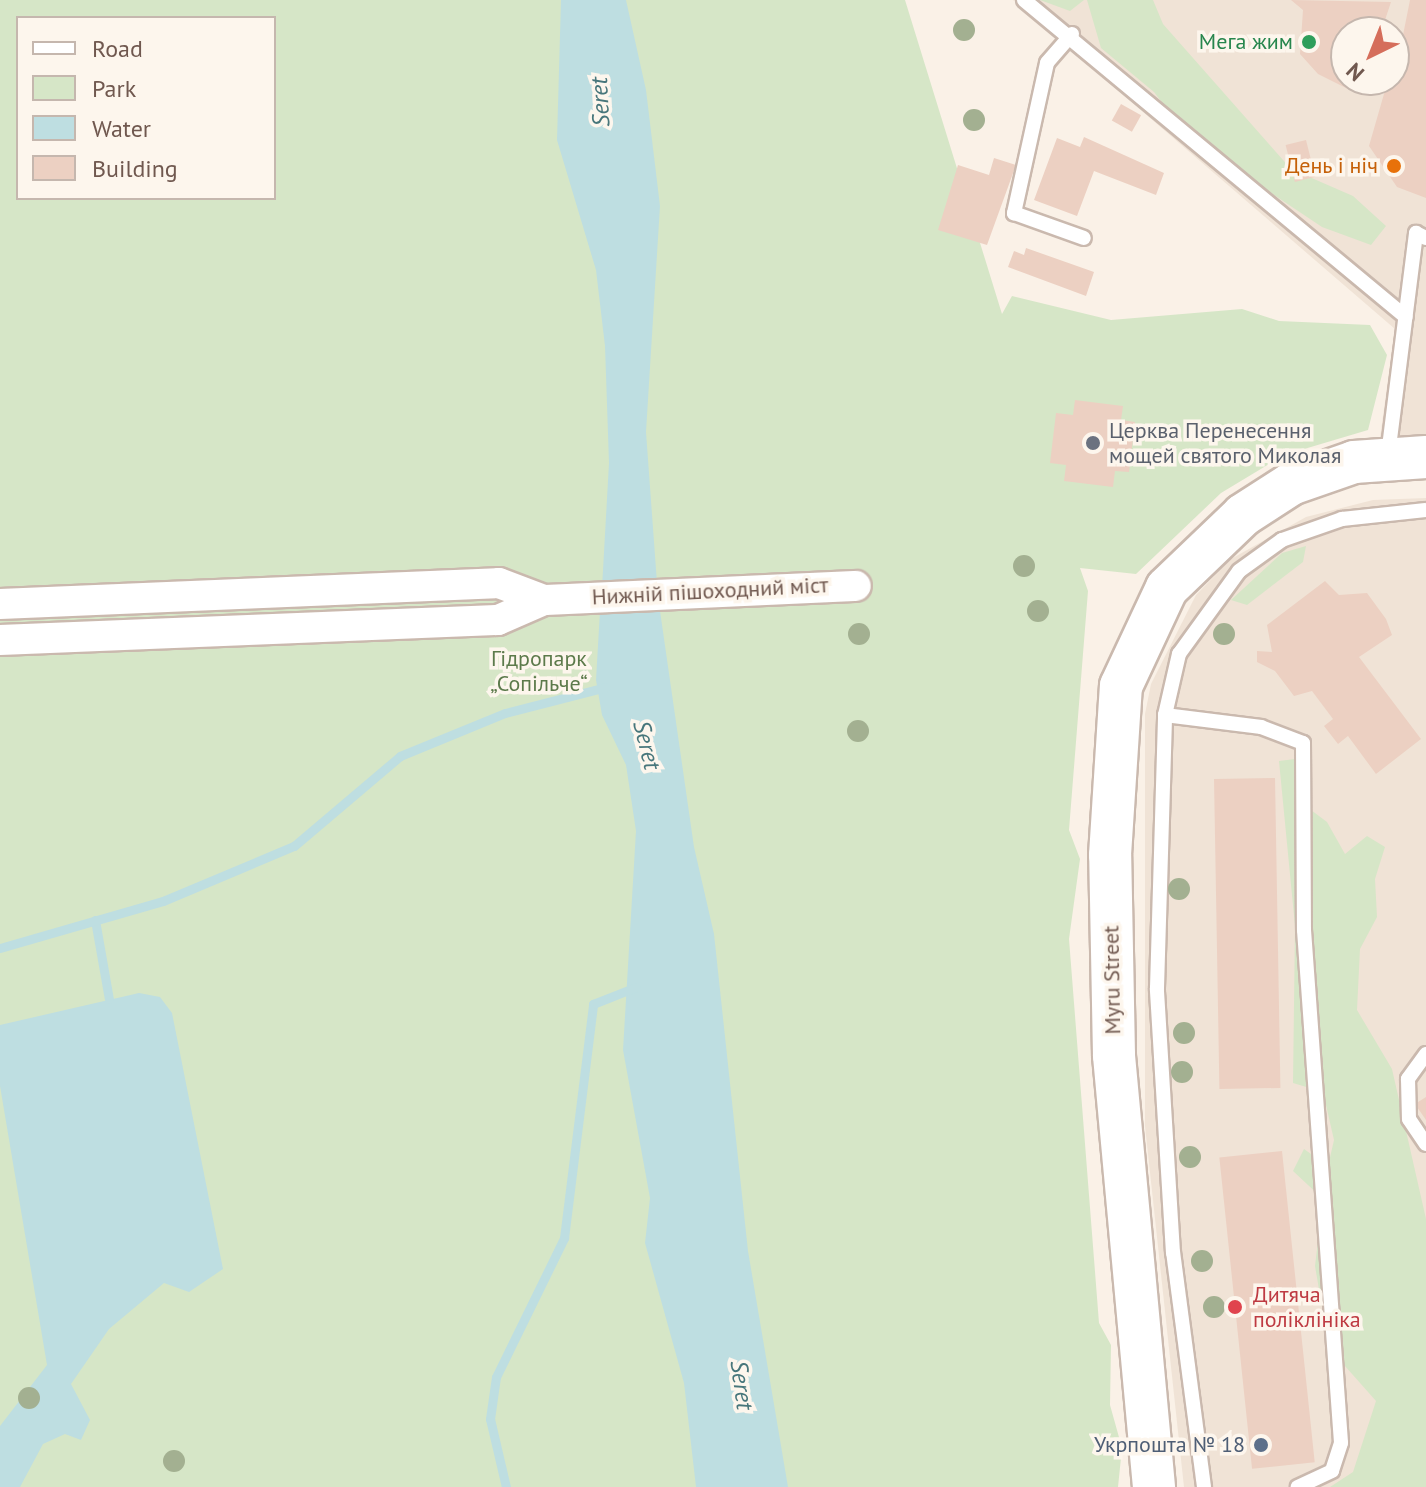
<!DOCTYPE html>
<html>
<head>
<meta charset="utf-8">
<style>
	body { margin:0 }
	#map { position:relative; width:1426px; height:1487px; overflow:hidden; background:#faf1e7; font-family:"PT Sans",sans-serif }
	div>[style] { position:absolute }
	[style*='--x'] { left:calc(var(--x)*1px); top:calc(var(--y)*1px); width:calc(var(--w)*1px); rotate:calc(var(--a)*1deg) }
	.residential>* { inset:0; background:#f0e3d6 }
	.green>* { inset:0; background:#d6e6c7 }
	.water>* { inset:0; background:#bedee1 }
	.stream>* { height:9px; margin:-4.5px; padding:0 4.5px; transform-origin:4.5px; border-radius:4.5px; background:#bedee1 }
	.building>* { inset:0; background:#ecd0c2; transform-origin:0 0 }
	.roads { filter:drop-shadow(2px 0 #cab9ae) drop-shadow(-2px 0 #cab9ae) drop-shadow(0 2px #cab9ae) drop-shadow(0 -2px #cab9ae) }
	.lane>* { height:14px; margin:-7px; padding:0 7px; transform-origin:7px; border-radius:7px; background:#fff }
	.street>* { height:30px; margin:-15px; padding:0 15px; transform-origin:15px; border-radius:15px; background:#fff }
	.secondary>* { height:42px; margin:-21px; padding:0 21px; transform-origin:21px; border-radius:21px; background:#fff }
	.trees>* { width:22px; height:22px; margin:-11px; border-radius:50%; background:#a3b091 }
	.dots>* { width:22px; height:22px; translate:-50% -50%; box-sizing:border-box; border:4px solid #fdf6ed; border-radius:50% }
	span { translate:-50% -50%; white-space:nowrap; text-align:center; line-height:1.15; -webkit-text-stroke:7px #fdf6ed; paint-order:stroke }
	.leisure-label { font-size:22px; color:#27864d }
	.right { translate:-100% -50%; text-align:right }
	.food-label { font-size:22px; color:#c56008 }
	.worship-label { font-size:22px; color:#5b616d }
	.left { translate:0 -50%; text-align:left }
	.street-label { font-size:22px; color:#70584f }
	.park-label { font-size:22px; color:#5c7a4b }
	.health-label { font-size:22px; color:#be3a42 }
	.service-label { font-size:22px; color:#4e5e75 }
	.water-label { font-size:24px; color:#47767b; font-style:italic }
	.legend { position:absolute; left:16px; top:16px; width:260px; height:184px; box-sizing:border-box; background:#fdf6ed; border:2px solid #c5b7ae; margin:0; padding:10px 14px; list-style:none; font-size:24px; color:#70584f }
	.legend li { display:flex; align-items:center; gap:16px; height:40px }
	.legend b { width:40px; border:2px solid #c5b7ae }
	.north { position:absolute; left:1330px; top:16px; width:80px; height:80px; box-sizing:border-box; background:#fdf6ed; border:2px solid #c5b7ae; border-radius:50%; rotate:223deg; font-size:22px; font-weight:700; line-height:32px; text-align:center; color:#70584f }
	.north::after { content:''; display:block; margin:auto; width:28px; height:36px; background:#d56e5b; clip-path:polygon(50% 0,100% 100%,50% 72%,0 100%) }
</style>
</head>
<body>
<div id="map">
	<div class="residential">
		<i style="clip-path:polygon(evenodd,1013px 0,1426px 0,1426px 442px,1380px 438px,1395px 329px,1013px 0,1346px 32px,1394px 32px,1394px 80px,1346px 80px,1346px 32px)"></i>
		<i style="clip-path:polygon(1426px 498px,1426px 1487px,1184px 1487px,1145px 1126px,1145px 714px,1151px 684px,1196px 595px,1231px 559px,1306px 517px,1373px 500px)"></i>
	</div>
	<div class="green">
		<i style="clip-path:polygon(evenodd,0 0,905px 0,1002px 314px,1012px 296px,1111px 320px,1242px 309px,1279px 321px,1370px 325px,1387px 355px,1368px 430px,1284px 455px,1221px 493px,1136px 574px,1080px 568px,1088px 591px,1069px 830px,1080px 859px,1069px 939px,1099px 1323px,1111px 1345px,1110px 1405px,1122px 1448px,1118px 1487px,0 1487px,0 0,18px 18px,274px 18px,274px 198px,18px 198px,18px 18px)"></i>
		<i style="clip-path:polygon(1040px 0,1084px 0,1070px 11px)"></i>
		<i style="clip-path:polygon(1087px 0,1153px 0,1163px 24px,1291px 169px,1353px 196px,1386px 226px,1371px 245px,1322px 227px,1190px 139px,1154px 92px,1101px 48px)"></i>
		<i style="clip-path:polygon(1306px 546px,1303px 562px,1247px 605px,1231px 600px,1282px 553px)"></i>
		<i style="clip-path:polygon(1295px 759px,1307px 807px,1327px 822px,1345px 854px,1367px 836px,1385px 847px,1375px 879px,1377px 917px,1360px 949px,1357px 1010px,1392px 1069px,1426px 1219px,1426px 1487px,1330px 1487px,1353px 1472px,1376px 1401px,1329px 1348px,1315px 1266px,1323px 1199px,1293px 1171px,1304px 1149px,1328px 1166px,1334px 1140px,1323px 1092px,1293px 1083px,1295px 926px,1279px 761px)"></i>
	</div>
	<div class="water">
		<i style="clip-path:polygon(561px 0,626px 0,646px 90px,660px 206px,646px 432px,657px 583px,602px 588px,609px 463px,605px 346px,596px 270px,557px 140px)"></i>
		<i style="clip-path:polygon(600px 611px,660px 611px,694px 847px,714px 934px,748px 1251px,788px 1487px,696px 1487px,684px 1383px,645px 1243px,650px 1198px,623px 1050px,636px 831px,626px 765px,602px 715px,596px 680px)"></i>
		<i style="clip-path:polygon(139px 993px,160px 997px,172px 1013px,223px 1269px,189px 1292px,164px 1283px,109px 1329px,71px 1384px,90px 1420px,81px 1440px,65px 1434px,43px 1444px,20px 1487px,0 1487px,0 1426px,47px 1365px,0 1086px,0 1025px)"></i>
	</div>
	<div class="stream">
		<i style="--x:95;--y:920;--w:80;--a:80"></i>
		<i style="--x:0;--y:948;--w:170;--a:-16.1"></i>
		<i style="--x:163;--y:901;--w:142;--a:-22.8"></i>
		<i style="--x:294;--y:846;--w:139;--a:-40.3"></i>
		<i style="--x:400;--y:756;--w:113;--a:-22.3"></i>
		<i style="--x:505;--y:713;--w:104;--a:-14.4"></i>
		<i style="--x:506;--y:1487;--w:70;--a:-103.2"></i>
		<i style="--x:490;--y:1419;--w:42;--a:-81.9"></i>
		<i style="--x:496;--y:1377;--w:155;--a:-63.9"></i>
		<i style="--x:564;--y:1238;--w:236;--a:-82.9"></i>
		<i style="--x:593;--y:1004;--w:46;--a:-21.6"></i>
	</div>
	<div class="building">
		<i style="clip-path:polygon(1291px 0,1391px 2px,1381px 32px,1346px 32px,1346px 80px,1365px 83px,1352px 91px,1318px 74px,1300px 54px,1303px 10px)"></i>
		<i style="clip-path:polygon(1410px 0,1426px 0,1426px 198px,1397px 187px,1369px 146px,1388px 80px,1394px 80px)"></i>
		<i style="left:1121px;top:104px;width:23px;height:19px;rotate:29deg"></i>
		<i style="clip-path:polygon(1084px 137px,1164px 173px,1156px 195px,1094px 171px,1077px 216px,1034px 200px,1057px 138px,1080px 147px)"></i>
		<i style="left:1306px;top:140px;width:38px;height:21px;rotate:76deg"></i>
		<i style="clip-path:polygon(994px 158px,1016px 165px,987px 245px,938px 230px,958px 165px,989px 175px)"></i>
		<i style="clip-path:polygon(1026px 248px,1094px 272px,1086px 296px,1008px 267px,1014px 251px,1024px 255px)"></i>
		<i style="clip-path:polygon(1075px 400px,1123px 406px,1121px 420px,1135px 422px,1129px 472px,1115px 471px,1113px 487px,1064px 481px,1066px 465px,1050px 463px,1056px 413px,1073px 415px)"></i>
		<i style="clip-path:polygon(1325px 581px,1339px 595px,1367px 593px,1386px 619px,1392px 635px,1359px 657px,1421px 739px,1376px 774px,1348px 736px,1338px 744px,1324px 726px,1333px 719px,1312px 691px,1294px 696px,1275px 671px,1257px 662px,1257px 651px,1272px 652px,1267px 625px)"></i>
		<i style="left:1275px;top:778px;width:310px;height:61px;rotate:89deg"></i>
		<i style="clip-path:polygon(1426px 1097px,1426px 1120px,1415px 1104px)"></i>
		<i style="left:1282px;top:1151px;width:313px;height:63px;rotate:84deg"></i>
	</div>
	<div class="roads">
		<div class="lane">
			<i style="--x:1024;--y:0;--w:496;--a:39.7"></i>
			<i style="--x:1072;--y:34;--w:38;--a:131"></i>
			<i style="--x:1047;--y:63;--w:154;--a:102.4"></i>
			<i style="--x:1014;--y:213;--w:74;--a:19.7"></i>
			<i style="--x:1388;--y:455;--w:224;--a:-82.8"></i>
			<i style="--x:1416;--y:233;--w:11;--a:27"></i>
			<i style="--x:1165;--y:715;--w:97;--a:7.1"></i>
			<i style="--x:1261;--y:727;--w:45;--a:20.9"></i>
			<i style="--x:1303;--y:743;--w:187;--a:89.7"></i>
			<i style="--x:1304;--y:930;--w:514;--a:85.87"></i>
			<i style="--x:1341;--y:1443;--w:29;--a:108"></i>
			<i style="--x:1332;--y:1471;--w:38;--a:155"></i>
			<i style="--x:1426;--y:1054;--w:31;--a:126"></i>
			<i style="--x:1408;--y:1079;--w:40;--a:88.6"></i>
			<i style="--x:1409;--y:1119;--w:30;--a:56"></i>
			<i style="--x:1204;--y:1487;--w:236;--a:-97.5"></i>
			<i style="--x:1173;--y:1253;--w:265;--a:-93.5"></i>
			<i style="--x:1157;--y:988;--w:273;--a:-88.3"></i>
			<i style="--x:1165;--y:715;--w:63;--a:-77.1"></i>
			<i style="--x:1179;--y:654;--w:102;--a:-54.1"></i>
			<i style="--x:1239;--y:571;--w:53;--a:-35.8"></i>
			<i style="--x:1282;--y:540;--w:64;--a:-19.3"></i>
			<i style="--x:1342;--y:519;--w:84;--a:-6.1"></i>
		</div>
		<div class="street">
			<i style="--x:0;--y:604;--w:499;--a:-2.4"></i>
			<i style="--x:499;--y:583;--w:48;--a:20.7"></i>
			<i style="--x:0;--y:640;--w:498;--a:-2.3"></i>
			<i style="--x:498;--y:620;--w:50;--a:-23.5"></i>
			<i style="--x:544;--y:600;--w:312;--a:-2.6"></i>
		</div>
		<div class="secondary">
			<i style="--x:1154;--y:1487;--w:434;--a:-95.3"></i>
			<i style="--x:1114;--y:1055;--w:200;--a:-91.1"></i>
			<i style="--x:1110;--y:855;--w:169;--a:-86.3"></i>
			<i style="--x:1121;--y:686;--w:108;--a:-64.9"></i>
			<i style="--x:1167;--y:588;--w:105;--a:-43.8"></i>
			<i style="--x:1243;--y:515;--w:57;--a:-32.9"></i>
			<i style="--x:1291;--y:484;--w:67;--a:-19.2"></i>
			<i style="--x:1354;--y:462;--w:72;--a:-4"></i>
		</div>
	</div>
	<div class="trees">
		<i style="left:964px;top:30px"></i>
		<i style="left:974px;top:120px"></i>
		<i style="left:1024px;top:566px"></i>
		<i style="left:1038px;top:611px"></i>
		<i style="left:859px;top:634px"></i>
		<i style="left:1224px;top:634px"></i>
		<i style="left:858px;top:731px"></i>
		<i style="left:1179px;top:889px"></i>
		<i style="left:1184px;top:1033px"></i>
		<i style="left:1182px;top:1072px"></i>
		<i style="left:1190px;top:1157px"></i>
		<i style="left:1202px;top:1261px"></i>
		<i style="left:1214px;top:1307px"></i>
		<i style="left:29px;top:1398px"></i>
		<i style="left:174px;top:1461px"></i>
	</div>
	<div class="dots">
		<i style="left:1309px;top:42px;background:#2e9e5b"></i>
		<i style="left:1394px;top:166px;background:#e8710a"></i>
		<i style="left:1093px;top:443px;background:#6b7280"></i>
		<i style="left:1235px;top:1307px;background:#e0444e"></i>
		<i style="left:1261px;top:1445px;background:#5c6f8a"></i>
	</div>
	<div class="leisure-label">
		<span class="right" style="left:1293px;top:42px">Мега жим</span>
	</div>
	<div class="food-label">
		<span class="right" style="left:1378px;top:166px">День і ніч</span>
	</div>
	<div class="worship-label">
		<span class="left" style="left:1109px;top:443px">Церква Перенесення<br>мощей святого Миколая</span>
	</div>
	<div class="street-label">
		<span style="left:710px;top:591px;rotate:-3deg">Нижній пішоходний міст</span>
		<span style="left:1112px;top:980px;rotate:-91deg">Myru Street</span>
	</div>
	<div class="park-label">
		<span style="left:539px;top:671px">Гідропарк<br>„Сопільче“</span>
	</div>
	<div class="health-label">
		<span class="left" style="left:1253px;top:1307px">Дитяча<br>поліклініка</span>
	</div>
	<div class="service-label">
		<span class="right" style="left:1245px;top:1445px">Укрпошта № 18</span>
	</div>
	<div class="water-label">
		<span style="left:600px;top:102px;rotate:-93deg">Seret</span>
		<span style="left:647px;top:745px;rotate:76deg">Seret</span>
		<span style="left:742px;top:1385px;rotate:82deg">Seret</span>
	</div>
	<ul class="legend">
	<li><b style="height:10px;background:#fff"></b>Road</li>
	<li><b style="height:22px;background:#d6e6c7"></b>Park</li>
	<li><b style="height:22px;background:#bedee1"></b>Water</li>
	<li><b style="height:22px;background:#ecd0c2"></b>Building</li>
	</ul>
	<div class="north">N</div>
</div>
</body>
</html>
